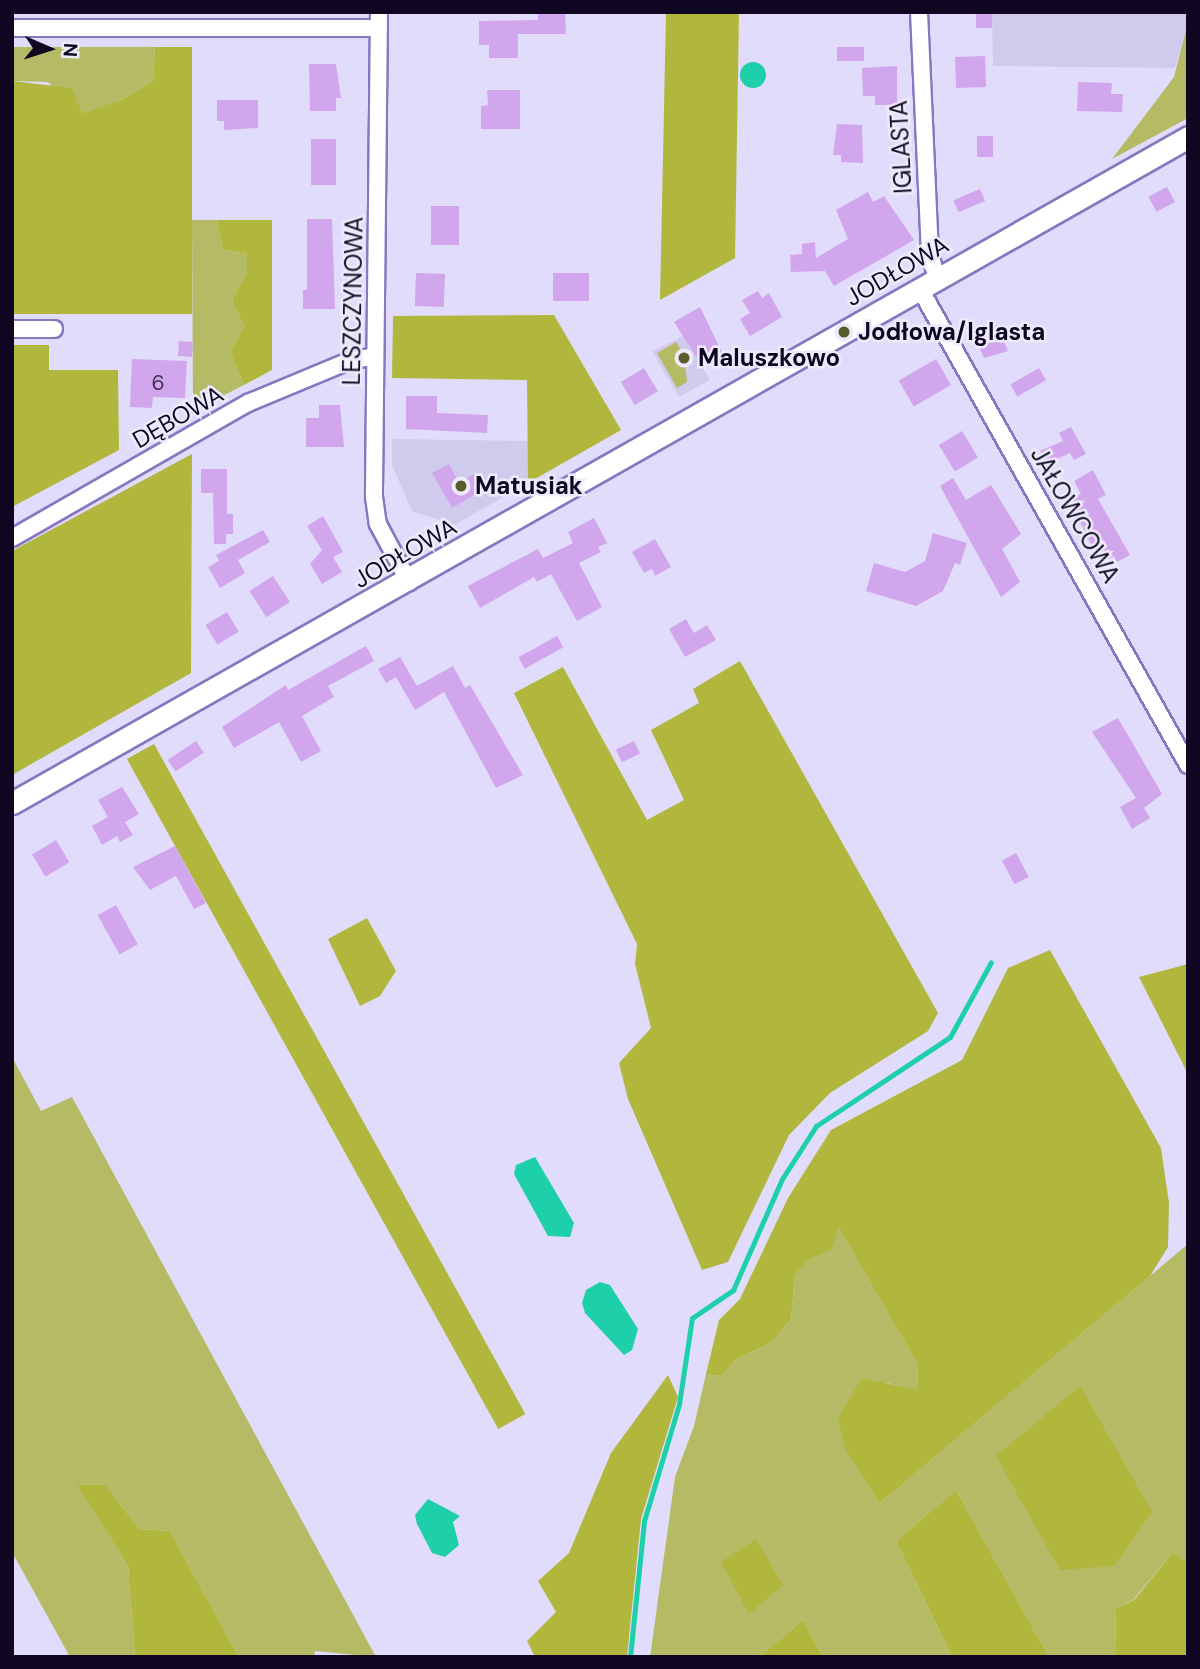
<!DOCTYPE html>
<html>
<head>
<meta charset="utf-8">
<style>
	body { margin:0 }
	#map { position:relative; width:1200px; height:1669px; overflow:hidden; background:#e1dcfb; font-family:"DM Sans",sans-serif }
	div>[style] { position:absolute }
	[style*='--x'] { left:calc(var(--x)*1px); top:calc(var(--y)*1px); width:calc(var(--w)*1px); rotate:calc(var(--a)*1deg) }
	.built>* { inset:0; background:#d0cbed }
	.green>* { inset:0; background:#b4bb64 }
	.forest>* { inset:0; background:#b0b73c; transform-origin:0 0 }
	.water>* { inset:0; background:#1ed0aa }
	.round { border-radius:50% }
	.stream>* { height:5px; margin:-2.5px; padding:0 2.5px; transform-origin:2.5px; border-radius:2.5px; background:#1ed0aa }
	.building>* { inset:0; background:#d2a6ec; transform-origin:0 0 }
	.roads { filter:drop-shadow(2px 0 #8677bf) drop-shadow(-2px 0 #8677bf) drop-shadow(0 2px #8677bf) drop-shadow(0 -2px #8677bf) }
	.minor>* { height:16px; margin:-8px; padding:0 8px; transform-origin:8px; border-radius:8px; background:#fff }
	.tertiary>* { height:21px; margin:-10.5px; padding:0 10.5px; transform-origin:10.5px; border-radius:10.5px; background:#fff }
	.dots>* { width:19px; height:19px; translate:-50% -50%; box-sizing:border-box; border:4px solid #edebfb; border-radius:50% }
	span { translate:-50% -50%; white-space:nowrap; text-align:center; line-height:1.15; -webkit-text-stroke:5px #edebfb; paint-order:stroke }
	.number-label { font-size:21px; color:#402f54 }
	.number-label span { -webkit-text-stroke-width:0 }
	.street-label { font-size:24px; color:#0f0722 }
	.poi-label { font-size:24px; color:#0f0722; font-weight:700 }
	.left { translate:0 -50%; text-align:left }
	.frame { position:absolute; inset:0; border:14px solid #0f0722; pointer-events:none }
	.north { position:absolute; left:14px; top:14px; width:70px; height:70px; -webkit-text-stroke:5px #edebfb; paint-order:stroke; rotate:93deg; font-size:19px; font-weight:700; line-height:28px; text-align:center; color:#0f0722 }
	.north::after { content:''; display:block; margin:auto; width:24px; height:32px; background:#0f0722; clip-path:polygon(50% 0,100% 100%,50% 72%,0 100%) }
</style>
</head>
<body>
<div id="map">
	<div class="built">
		<i style="clip-path:polygon(992px 12px,1188px 12px,1188px 21px,1175px 68px,993px 66px)"></i>
		<i style="clip-path:polygon(707px 325px,722px 352px,701px 364px,710px 380px,679px 397px,652px 351px)"></i>
		<i style="clip-path:polygon(392px 439px,528px 441px,528px 483px,454px 525px,412px 511px,392px 465px)"></i>
	</div>
	<div class="green">
		<i style="clip-path:polygon(1188px 21px,1188px 118px,1112px 159px,1174px 77px)"></i>
		<i style="clip-path:polygon(12px 47px,155px 47px,153px 81px,123px 99px,82px 115px,48px 82px,12px 81px)"></i>
		<i style="clip-path:polygon(192px 220px,216px 220px,223px 250px,247px 254px,247px 272px,232px 300px,244px 326px,230px 352px,244px 385px,193px 411px)"></i>
		<i style="clip-path:polygon(676px 342px,684px 355px,687px 382px,677px 388px,657px 353px)"></i>
		<i style="clip-path:polygon(12px 1057px,41px 1111px,72px 1097px,376px 1657px,315px 1651px,314px 1657px,239px 1657px,170px 1531px,139px 1529px,106px 1485px,78px 1484px,128px 1566px,135px 1657px,70px 1657px,12px 1552px)"></i>
		<i style="clip-path:polygon(839px 1226px,918px 1365px,917px 1391px,887px 1383px,880px 1503px,1188px 1244px,1188px 1562px,1173px 1552px,1133px 1600px,1116px 1608px,1115px 1657px,1049px 1657px,956px 1490px,896px 1541px,952px 1657px,823px 1657px,803px 1620px,759px 1657px,650px 1657px,675px 1477px,694px 1426px,706px 1374px,721px 1376px,737px 1359px,772px 1342px,791px 1319px,795px 1275px,807px 1259px,831px 1249px)"></i>
	</div>
	<div class="forest">
		<i style="clip-path:polygon(666px 12px,739px 12px,735px 258px,660px 300px)"></i>
		<i style="clip-path:polygon(155px 47px,192px 47px,192px 314px,12px 314px,12px 81px,72px 88px,82px 114px,123px 99px,153px 81px)"></i>
		<i style="clip-path:polygon(216px 220px,272px 220px,272px 370px,244px 385px,230px 352px,244px 326px,232px 300px,247px 272px,247px 254px,223px 250px)"></i>
		<i style="clip-path:polygon(554px 315px,621px 430px,528px 483px,527px 380px,392px 378px,393px 316px)"></i>
		<i style="clip-path:polygon(12px 345px,49px 345px,49px 370px,118px 370px,119px 450px,12px 507px)"></i>
		<i style="clip-path:polygon(192px 454px,191px 673px,12px 775px,12px 551px)"></i>
		<i style="clip-path:polygon(740px 661px,938px 1013px,928px 1031px,830px 1093px,789px 1135px,728px 1262px,702px 1270px,628px 1099px,619px 1063px,651px 1028px,635px 964px,637px 944px,514px 693px,563px 667px,647px 820px,684px 800px,651px 730px,699px 703px,693px 689px)"></i>
		<i style="left:154px;top:744px;width:766px;height:31px;rotate:61deg"></i>
		<i style="clip-path:polygon(367px 918px,396px 971px,380px 996px,360px 1006px,328px 939px)"></i>
		<i style="clip-path:polygon(1050px 950px,1161px 1148px,1169px 1203px,1168px 1247px,1150px 1276px,880px 1503px,845px 1448px,838px 1418px,862px 1378px,917px 1390px,918px 1365px,839px 1227px,831px 1250px,808px 1259px,795px 1275px,791px 1319px,772px 1342px,737px 1359px,721px 1376px,706px 1374px,719px 1320px,740px 1299px,788px 1198px,831px 1130px,962px 1060px,1008px 968px)"></i>
		<i style="clip-path:polygon(1188px 964px,1188px 1074px,1139px 977px)"></i>
		<i style="clip-path:polygon(668px 1375px,678px 1397px,641px 1519px,627px 1657px,535px 1657px,527px 1641px,556px 1612px,538px 1581px,569px 1553px,611px 1453px)"></i>
		<i style="clip-path:polygon(1080px 1386px,1152px 1512px,1114px 1566px,1060px 1570px,996px 1456px)"></i>
		<i style="clip-path:polygon(77px 1484px,106px 1485px,139px 1529px,170px 1531px,239px 1657px,135px 1657px,128px 1566px)"></i>
		<i style="clip-path:polygon(956px 1490px,1049px 1657px,952px 1657px,896px 1541px)"></i>
		<i style="clip-path:polygon(756px 1539px,783px 1585px,749px 1614px,721px 1562px)"></i>
		<i style="clip-path:polygon(1173px 1552px,1188px 1562px,1188px 1657px,1115px 1657px,1116px 1608px,1134px 1600px)"></i>
		<i style="clip-path:polygon(803px 1620px,823px 1657px,759px 1657px)"></i>
	</div>
	<div class="water">
		<i class="round" style="left:740px;top:62px;width:26px;height:26px"></i>
		<i style="clip-path:polygon(535px 1157px,574px 1223px,570px 1237px,548px 1236px,514px 1174px,516px 1165px)"></i>
		<i style="clip-path:polygon(600px 1282px,610px 1285px,638px 1329px,632px 1350px,624px 1355px,585px 1313px,582px 1303px,586px 1290px)"></i>
		<i style="clip-path:polygon(428px 1499px,460px 1516px,453px 1522px,459px 1545px,445px 1557px,432px 1553px,417px 1524px,415px 1515px)"></i>
	</div>
	<div class="stream">
		<i style="--x:630;--y:1657;--w:137;--a:-84.1"></i>
		<i style="--x:644;--y:1521;--w:122;--a:-73.3"></i>
		<i style="--x:679;--y:1404;--w:87;--a:-81.4"></i>
		<i style="--x:692;--y:1318;--w:50;--a:-34.3"></i>
		<i style="--x:733;--y:1290;--w:121;--a:-66.2"></i>
		<i style="--x:782;--y:1179;--w:63;--a:-57.3"></i>
		<i style="--x:816;--y:1126;--w:161;--a:-33.6"></i>
		<i style="--x:950;--y:1037;--w:85;--a:-61.3"></i>
	</div>
	<div class="building">
		<i style="clip-path:polygon(538px 12px,565px 12px,566px 34px,518px 34px,518px 58px,489px 58px,489px 45px,479px 45px,479px 21px,538px 20px)"></i>
		<i style="left:976px;top:12px;width:16px;height:16px"></i>
		<i style="left:837px;top:47px;width:27px;height:14px"></i>
		<i style="left:985px;top:56px;width:31px;height:30px;rotate:88deg"></i>
		<i style="clip-path:polygon(309px 64px,336px 64px,341px 98px,336px 98px,336px 111px,310px 111px)"></i>
		<i style="clip-path:polygon(897px 66px,897px 105px,875px 105px,875px 96px,863px 96px,862px 68px)"></i>
		<i style="clip-path:polygon(1078px 82px,1112px 83px,1111px 94px,1123px 94px,1122px 112px,1077px 111px)"></i>
		<i style="clip-path:polygon(487px 90px,520px 90px,520px 129px,481px 129px,481px 106px,488px 105px)"></i>
		<i style="clip-path:polygon(217px 100px,258px 100px,258px 128px,224px 130px,224px 121px,217px 121px)"></i>
		<i style="clip-path:polygon(837px 124px,862px 125px,863px 163px,841px 162px,841px 155px,833px 155px)"></i>
		<i style="left:977px;top:136px;width:16px;height:21px"></i>
		<i style="left:311px;top:139px;width:25px;height:46px"></i>
		<i style="left:1167px;top:187px;width:17px;height:21px;rotate:62deg"></i>
		<i style="left:980px;top:189px;width:13px;height:29px;rotate:67deg"></i>
		<i style="clip-path:polygon(868px 192px,873px 202px,884px 196px,914px 240px,834px 286px,825px 271px,791px 272px,790px 255px,802px 254px,802px 244px,815px 242px,816px 258px,848px 239px,836px 210px)"></i>
		<i style="left:431px;top:206px;width:28px;height:39px"></i>
		<i style="clip-path:polygon(307px 219px,332px 219px,335px 309px,303px 309px,303px 290px,307px 290px)"></i>
		<i style="left:416px;top:273px;width:29px;height:33px;rotate:2deg"></i>
		<i style="left:553px;top:273px;width:36px;height:28px"></i>
		<i style="clip-path:polygon(758px 291px,762px 298px,769px 293px,782px 317px,750px 336px,740px 319px,750px 313px,742px 300px)"></i>
		<i style="clip-path:polygon(700px 307px,722px 352px,701px 364px,674px 322px)"></i>
		<i style="clip-path:polygon(997px 325px,1008px 351px,984px 358px,974px 336px)"></i>
		<i style="left:179px;top:341px;width:14px;height:15px;rotate:4deg"></i>
		<i style="clip-path:polygon(132px 359px,187px 361px,185px 398px,153px 397px,152px 408px,130px 407px)"></i>
		<i style="left:936px;top:359px;width:30px;height:43px;rotate:60deg"></i>
		<i style="left:644px;top:368px;width:27px;height:27px;rotate:59deg"></i>
		<i style="left:1039px;top:368px;width:14px;height:33px;rotate:60deg"></i>
		<i style="clip-path:polygon(406px 396px,437px 396px,437px 413px,488px 415px,487px 433px,406px 429px)"></i>
		<i style="clip-path:polygon(319px 405px,340px 405px,344px 447px,306px 447px,306px 418px,319px 418px)"></i>
		<i style="clip-path:polygon(1071px 427px,1086px 454px,1074px 460px,1070px 453px,1046px 464px,1040px 451px,1063px 441px,1059px 433px)"></i>
		<i style="left:962px;top:431px;width:31px;height:27px;rotate:59deg"></i>
		<i style="clip-path:polygon(449px 464px,459px 482px,476px 473px,485px 489px,452px 508px,432px 473px)"></i>
		<i style="clip-path:polygon(201px 469px,227px 469px,227px 514px,233px 514px,233px 534px,226px 534px,226px 544px,214px 544px,213px 493px,201px 493px)"></i>
		<i style="clip-path:polygon(1093px 470px,1106px 495px,1098px 499px,1130px 555px,1117px 562px,1114px 556px,1104px 561px,1095px 552px,1069px 500px,1081px 494px,1074px 481px)"></i>
		<i style="clip-path:polygon(953px 478px,966px 500px,991px 485px,1021px 534px,1002px 549px,1020px 582px,1001px 597px,940px 486px)"></i>
		<i style="clip-path:polygon(323px 516px,343px 552px,333px 557px,342px 572px,322px 584px,310px 564px,322px 550px,307px 526px)"></i>
		<i style="clip-path:polygon(594px 518px,607px 543px,598px 547px,601px 552px,579px 563px,602px 607px,577px 621px,551px 574px,537px 582px,534px 577px,480px 608px,468px 586px,538px 549px,543px 558px,573px 543px,568px 532px)"></i>
		<i style="clip-path:polygon(263px 530px,270px 542px,238px 560px,245px 573px,220px 588px,208px 567px,219px 561px,216px 555px)"></i>
		<i style="clip-path:polygon(933px 533px,967px 543px,960px 565px,955px 563px,943px 591px,916px 606px,866px 591px,874px 563px,905px 572px,925px 561px)"></i>
		<i style="clip-path:polygon(655px 539px,671px 567px,655px 576px,652px 569px,644px 573px,632px 552px)"></i>
		<i style="left:273px;top:576px;width:31px;height:28px;rotate:57deg"></i>
		<i style="left:227px;top:612px;width:23px;height:25px;rotate:59deg"></i>
		<i style="clip-path:polygon(686px 619px,694px 633px,707px 625px,716px 640px,685px 657px,669px 629px)"></i>
		<i style="left:557px;top:636px;width:13px;height:44px;rotate:61deg"></i>
		<i style="clip-path:polygon(366px 646px,374px 661px,328px 686px,334px 697px,302px 716px,321px 751px,301px 762px,279px 722px,234px 748px,222px 727px,286px 685px,288px 690px)"></i>
		<i style="clip-path:polygon(400px 657px,417px 686px,453px 666px,465px 688px,470px 685px,523px 775px,496px 788px,444px 692px,415px 710px,396px 677px,386px 683px,378px 669px)"></i>
		<i style="clip-path:polygon(1118px 718px,1162px 794px,1144px 808px,1150px 818px,1132px 829px,1120px 807px,1136px 798px,1092px 732px)"></i>
		<i style="left:196px;top:741px;width:14px;height:34px;rotate:56deg"></i>
		<i style="left:634px;top:741px;width:14px;height:20px;rotate:65deg"></i>
		<i style="clip-path:polygon(122px 787px,139px 814px,125px 822px,133px 835px,120px 842px,117px 836px,102px 845px,92px 826px,108px 817px,98px 800px)"></i>
		<i style="left:56px;top:840px;width:26px;height:28px;rotate:59deg"></i>
		<i style="clip-path:polygon(175px 846px,206px 903px,194px 909px,176px 876px,150px 890px,133px 867px)"></i>
		<i style="left:1016px;top:853px;width:27px;height:16px;rotate:62deg"></i>
		<i style="left:116px;top:905px;width:45px;height:21px;rotate:61deg"></i>
	</div>
	<div class="roads">
		<div class="minor">
			<i style="--x:379;--y:12;--w:485;--a:90.6"></i>
			<i style="--x:374;--y:497;--w:27;--a:82"></i>
			<i style="--x:378;--y:524;--w:66;--a:61.9"></i>
			<i style="--x:919;--y:12;--w:243;--a:87.4"></i>
			<i style="--x:930;--y:255;--w:24;--a:73"></i>
			<i style="--x:12;--y:28;--w:367;--a:0"></i>
			<i style="--x:920;--y:289;--w:546;--a:60.62"></i>
			<i style="--x:12;--y:329;--w:42;--a:0"></i>
			<i style="--x:12;--y:538;--w:272;--a:-29.8"></i>
			<i style="--x:248;--y:403;--w:109;--a:-22.6"></i>
			<i style="--x:349;--y:361;--w:26;--a:-11"></i>
		</div>
		<div class="tertiary">
			<i style="--x:12;--y:803;--w:1351;--a:-29.52"></i>
		</div>
	</div>
	<div class="dots">
		<i style="left:844px;top:332px;background:#585c2a"></i>
		<i style="left:684px;top:358px;background:#585c2a"></i>
		<i style="left:461px;top:486px;background:#585c2a"></i>
	</div>
	<div class="number-label">
		<span style="left:158px;top:383px">6</span>
	</div>
	<div class="street-label">
		<span style="left:901px;top:147px;rotate:-93deg">IGLASTA</span>
		<span style="left:897px;top:271px;rotate:-30deg">JODŁOWA</span>
		<span style="left:353px;top:301px;rotate:-89deg">LESZCZYNOWA</span>
		<span style="left:178px;top:417px;rotate:-30deg">DĘBOWA</span>
		<span style="left:1075px;top:515px;rotate:60deg">JAŁOWCOWA</span>
		<span style="left:405px;top:553px;rotate:-30deg">JODŁOWA</span>
	</div>
	<div class="poi-label">
		<span class="left" style="left:858px;top:332px">Jodłowa/Iglasta</span>
		<span class="left" style="left:698px;top:358px">Maluszkowo</span>
		<span class="left" style="left:475px;top:486px">Matusiak</span>
	</div>
	<div class="frame"></div>
	<div class="north">N</div>
</div>
</body>
</html>
